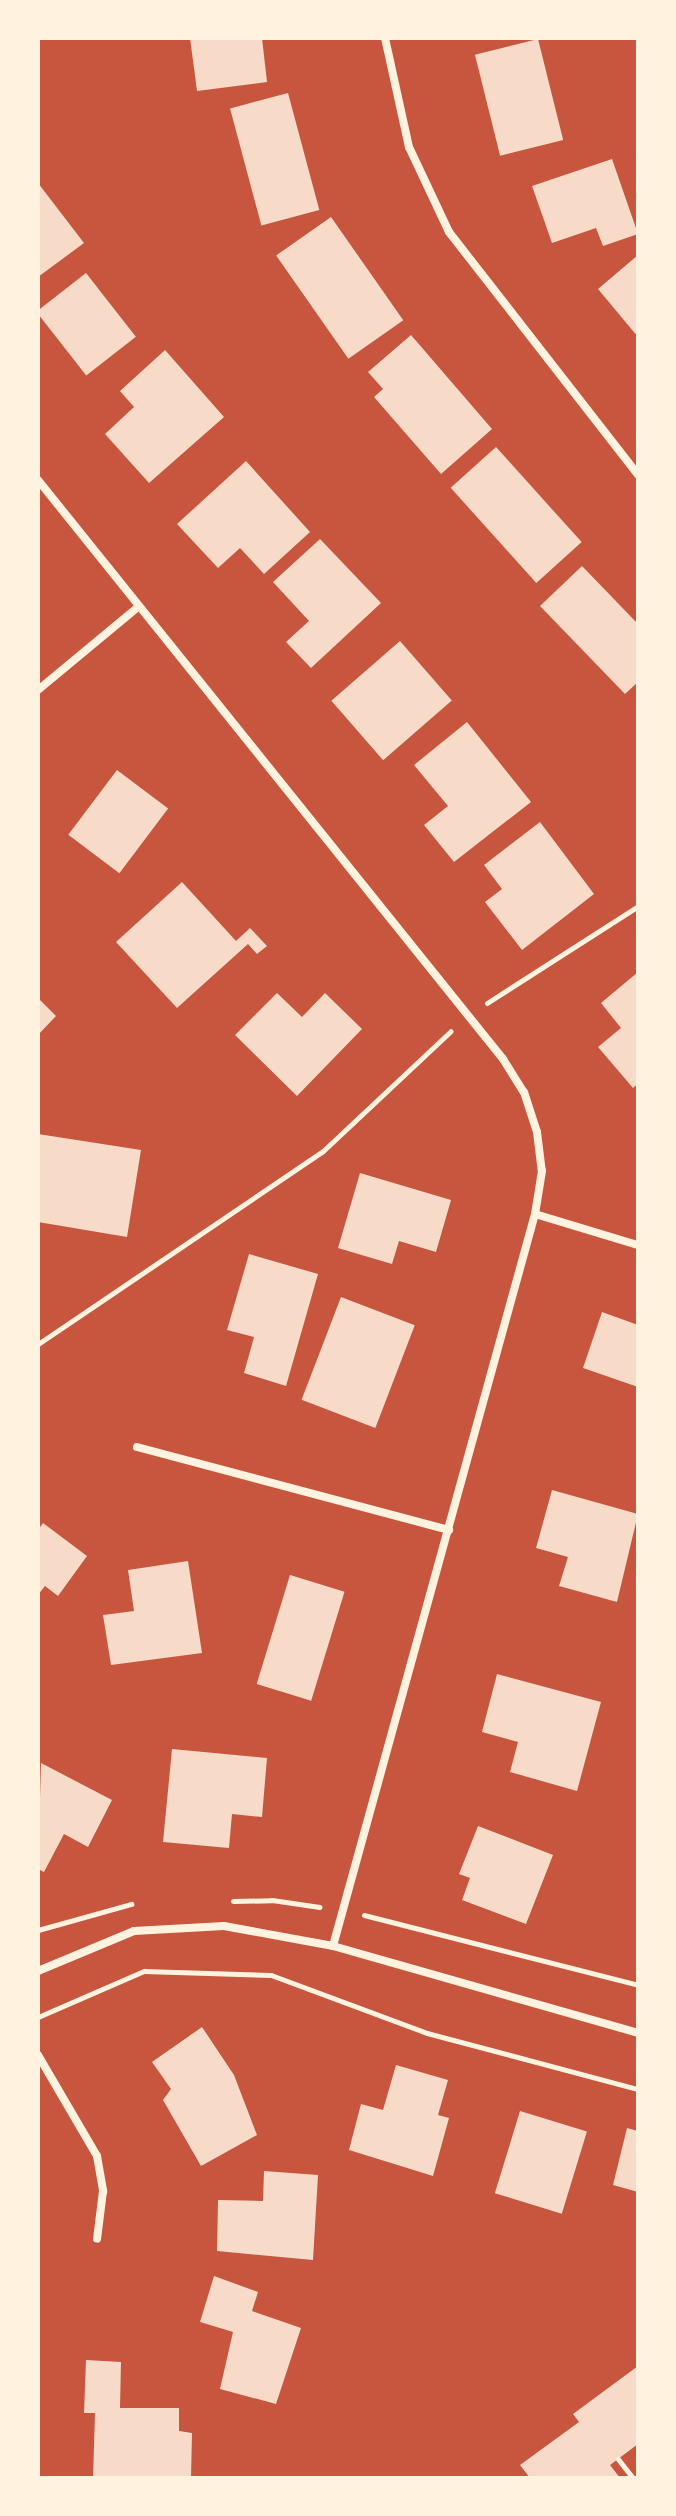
<!DOCTYPE html>
<html>
<head>
<meta charset="utf-8">
<style>
	body { margin:0 }
	#map { position:relative; width:676px; height:2516px; overflow:hidden; background:#c8553d; font-family:"Fira Sans Condensed",sans-serif }
	div>[style] { position:absolute }
	[style*='--x'] { left:calc(var(--x)*1px); top:calc(var(--y)*1px); width:calc(var(--w)*1px); rotate:calc(var(--a)*1deg) }
	.building>* { inset:0; background:#f7dbc8; transform-origin:0 0 }
	.path>* { height:5px; margin:-2.5px; padding:0 2.5px; transform-origin:2.5px; border-radius:2.5px; background:#fff3e0 }
	.minor>* { height:8px; margin:-4px; padding:0 4px; transform-origin:4px; border-radius:4px; background:#fff3e0 }
	span { translate:-50% -50%; white-space:nowrap; text-align:center; line-height:1.15; -webkit-text-stroke:6px #fff3e0; paint-order:stroke }
	.frame { position:absolute; inset:0; border:40px solid #fff3e0; pointer-events:none }
</style>
</head>
<body>
<div id="map">
	<div class="building">
		<i style="clip-path:polygon(190px 38px,262px 38px,267px 82px,197px 91px)"></i>
		<i style="left:538px;top:39px;width:104px;height:65px;rotate:76deg"></i>
		<i style="left:288px;top:93px;width:121px;height:60px;rotate:75deg"></i>
		<i style="clip-path:polygon(612px 159px,638px 234px,603px 246px,596px 228px,552px 243px,532px 186px)"></i>
		<i style="clip-path:polygon(38px 183px,84px 243px,38px 277px)"></i>
		<i style="left:331px;top:217px;width:126px;height:67px;rotate:55deg"></i>
		<i style="clip-path:polygon(638px 255px,638px 337px,598px 289px)"></i>
		<i style="left:86px;top:273px;width:81px;height:63px;rotate:52deg"></i>
		<i style="clip-path:polygon(411px 335px,492px 429px,441px 474px,374px 397px,383px 389px,368px 372px)"></i>
		<i style="clip-path:polygon(165px 350px,224px 417px,149px 483px,105px 434px,134px 407px,120px 391px)"></i>
		<i style="left:496px;top:447px;width:128px;height:61px;rotate:48deg"></i>
		<i style="clip-path:polygon(246px 461px,310px 532px,264px 574px,240px 548px,218px 568px,177px 524px)"></i>
		<i style="clip-path:polygon(320px 539px,381px 603px,311px 668px,286px 642px,309px 621px,273px 582px)"></i>
		<i style="clip-path:polygon(582px 566px,638px 624px,638px 682px,625px 694px,540px 606px)"></i>
		<i style="left:400px;top:641px;width:79px;height:91px;rotate:49deg"></i>
		<i style="clip-path:polygon(467px 722px,531px 802px,454px 862px,424px 825px,448px 806px,414px 765px)"></i>
		<i style="left:117px;top:770px;width:64px;height:81px;rotate:37deg"></i>
		<i style="clip-path:polygon(540px 822px,594px 894px,522px 950px,485px 902px,502px 889px,484px 865px)"></i>
		<i style="clip-path:polygon(182px 882px,236px 941px,250px 928px,267px 946px,257px 954px,248px 944px,177px 1008px,116px 942px)"></i>
		<i style="clip-path:polygon(638px 972px,638px 1084px,633px 1088px,598px 1047px,621px 1028px,601px 1003px)"></i>
		<i style="clip-path:polygon(277px 993px,302px 1017px,325px 993px,362px 1029px,297px 1096px,235px 1035px)"></i>
		<i style="clip-path:polygon(38px 998px,56px 1016px,38px 1035px)"></i>
		<i style="clip-path:polygon(38px 1134px,141px 1150px,127px 1237px,38px 1222px)"></i>
		<i style="clip-path:polygon(360px 1173px,451px 1200px,436px 1252px,399px 1241px,392px 1264px,338px 1248px)"></i>
		<i style="clip-path:polygon(249px 1254px,318px 1274px,286px 1386px,244px 1373px,254px 1337px,227px 1330px)"></i>
		<i style="left:341px;top:1297px;width:79px;height:110px;rotate:21deg"></i>
		<i style="clip-path:polygon(602px 1312px,638px 1325px,638px 1387px,583px 1368px)"></i>
		<i style="clip-path:polygon(552px 1490px,638px 1514px,617px 1602px,559px 1586px,568px 1557px,536px 1548px)"></i>
		<i style="clip-path:polygon(43px 1523px,87px 1556px,58px 1596px,45px 1586px,38px 1595px,38px 1530px)"></i>
		<i style="clip-path:polygon(188px 1561px,202px 1653px,111px 1665px,103px 1615px,134px 1611px,128px 1570px)"></i>
		<i style="left:290px;top:1575px;width:57px;height:114px;rotate:17deg"></i>
		<i style="clip-path:polygon(497px 1674px,601px 1702px,577px 1791px,510px 1772px,518px 1742px,482px 1732px)"></i>
		<i style="clip-path:polygon(172px 1749px,267px 1758px,262px 1817px,232px 1814px,229px 1848px,163px 1842px)"></i>
		<i style="clip-path:polygon(41px 1763px,112px 1800px,88px 1847px,64px 1834px,44px 1872px,38px 1869px)"></i>
		<i style="clip-path:polygon(478px 1826px,553px 1855px,526px 1924px,462px 1900px,470px 1878px,459px 1874px)"></i>
		<i style="clip-path:polygon(202px 2027px,234px 2075px,257px 2135px,201px 2166px,163px 2100px,171px 2089px,152px 2062px)"></i>
		<i style="clip-path:polygon(396px 2065px,448px 2080px,438px 2115px,449px 2118px,433px 2176px,349px 2150px,361px 2104px,383px 2110px)"></i>
		<i style="left:520px;top:2111px;width:70px;height:86px;rotate:17deg"></i>
		<i style="clip-path:polygon(627px 2128px,638px 2131px,638px 2192px,613px 2185px)"></i>
		<i style="clip-path:polygon(264px 2171px,318px 2175px,313px 2260px,217px 2251px,218px 2200px,263px 2201px)"></i>
		<i style="clip-path:polygon(214px 2276px,258px 2292px,252px 2311px,301px 2328px,276px 2404px,220px 2389px,233px 2332px,200px 2322px)"></i>
		<i style="clip-path:polygon(86px 2360px,121px 2362px,120px 2408px,179px 2408px,179px 2431px,192px 2433px,191px 2478px,93px 2478px,95px 2413px,84px 2413px)"></i>
		<i style="clip-path:polygon(638px 2366px,638px 2444px,610px 2465px,620px 2478px,530px 2478px,520px 2465px,579px 2422px,573px 2414px)"></i>
	</div>
	<div class="path">
		<i style="--x:487;--y:1003;--w:179;--a:-32.7"></i>
		<i style="--x:38;--y:1344;--w:344;--a:-34.1"></i>
		<i style="--x:323;--y:1151;--w:175;--a:-43.2"></i>
		<i style="--x:233;--y:1901;--w:39;--a:-1"></i>
		<i style="--x:272;--y:1900;--w:48;--a:8.5"></i>
		<i style="--x:364;--y:1915;--w:283;--a:14.3"></i>
		<i style="--x:38;--y:1930;--w:97;--a:-15.6"></i>
		<i style="--x:38;--y:2017;--w:116;--a:-23.5"></i>
		<i style="--x:144;--y:1971;--w:127;--a:1.8"></i>
		<i style="--x:271;--y:1975;--w:166;--a:20.4"></i>
		<i style="--x:427;--y:2033;--w:218;--a:14.9"></i>
		<i style="--x:618;--y:2459;--w:24;--a:52"></i>
	</div>
	<div class="minor">
		<i style="--x:385;--y:38;--w:112;--a:77.6"></i>
		<i style="--x:409;--y:147;--w:94;--a:64.8"></i>
		<i style="--x:449;--y:232;--w:308;--a:52.1"></i>
		<i style="--x:38;--y:480;--w:743;--a:51.23"></i>
		<i style="--x:503;--y:1059;--w:39;--a:58"></i>
		<i style="--x:524;--y:1092;--w:42;--a:72"></i>
		<i style="--x:537;--y:1132;--w:39;--a:83"></i>
		<i style="--x:542;--y:1171;--w:44;--a:99.2"></i>
		<i style="--x:535;--y:1214;--w:759;--a:105.43"></i>
		<i style="--x:38;--y:690;--w:130;--a:-39.7"></i>
		<i style="--x:535;--y:1214;--w:108;--a:16.8"></i>
		<i style="--x:137;--y:1447;--w:323;--a:14.9"></i>
		<i style="--x:38;--y:1971;--w:104;--a:-22.6"></i>
		<i style="--x:134;--y:1931;--w:90;--a:-3.2"></i>
		<i style="--x:224;--y:1926;--w:111;--a:10.4"></i>
		<i style="--x:333;--y:1946;--w:317;--a:15.9"></i>
		<i style="--x:38;--y:2055;--w:117;--a:59.7"></i>
		<i style="--x:97;--y:2156;--w:36;--a:80"></i>
		<i style="--x:103;--y:2191;--w:48;--a:97.1"></i>
	</div>
	<div class="frame"></div>
</div>
</body>
</html>
